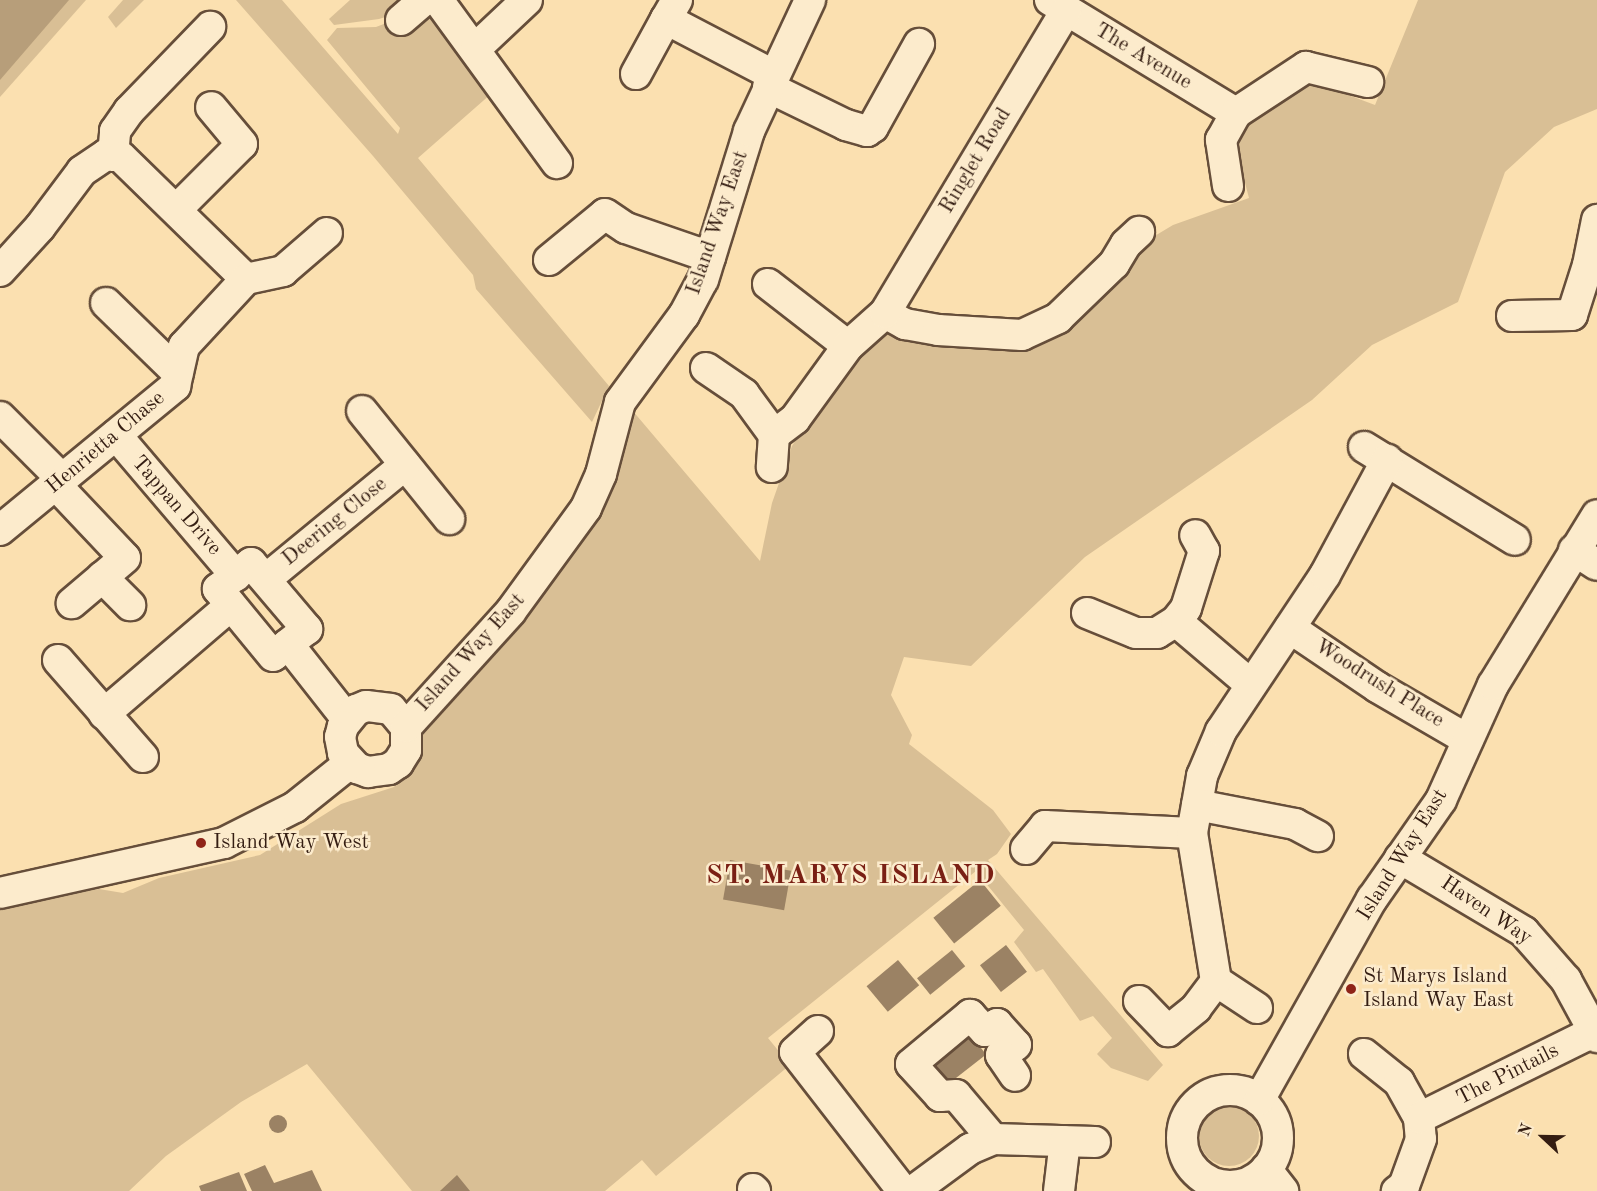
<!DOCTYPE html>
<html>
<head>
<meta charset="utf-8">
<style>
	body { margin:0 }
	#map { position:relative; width:1597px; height:1191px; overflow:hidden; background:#fbe0b0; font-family:"Old Standard TT",serif }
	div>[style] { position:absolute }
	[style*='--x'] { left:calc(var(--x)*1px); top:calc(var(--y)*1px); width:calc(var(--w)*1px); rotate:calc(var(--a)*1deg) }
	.green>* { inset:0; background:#d9bf95 }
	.round { border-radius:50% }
	.water>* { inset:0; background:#b79e7a }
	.building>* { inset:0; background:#9b8264; transform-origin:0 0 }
	.roads { filter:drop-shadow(2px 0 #664e3a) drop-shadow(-2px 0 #664e3a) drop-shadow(0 2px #664e3a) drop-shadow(0 -2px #664e3a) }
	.minor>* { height:30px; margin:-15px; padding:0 15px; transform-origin:15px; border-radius:15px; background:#fcebcc }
	.minor>.ring { margin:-15px; padding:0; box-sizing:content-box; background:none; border:30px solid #fcebcc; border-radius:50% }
	.dots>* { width:16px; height:16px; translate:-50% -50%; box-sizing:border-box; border:3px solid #fcebcc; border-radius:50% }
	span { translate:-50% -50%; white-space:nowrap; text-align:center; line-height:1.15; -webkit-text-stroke:5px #fcebcc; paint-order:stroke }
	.street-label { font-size:21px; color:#341d12 }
	.poi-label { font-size:21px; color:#341d12 }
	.left { translate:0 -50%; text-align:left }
	.district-label { font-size:27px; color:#7a1f14; font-weight:700; letter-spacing:1.5px }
	.north { position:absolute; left:1513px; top:1107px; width:60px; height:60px; -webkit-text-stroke:4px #fcebcc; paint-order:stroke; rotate:292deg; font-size:16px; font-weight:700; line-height:24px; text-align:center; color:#341d12 }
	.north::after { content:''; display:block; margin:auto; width:21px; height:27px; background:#341d12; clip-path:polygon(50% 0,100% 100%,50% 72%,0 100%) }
</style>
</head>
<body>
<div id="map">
	<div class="green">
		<i style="clip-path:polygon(0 0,86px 0,0 97px)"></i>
		<i style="clip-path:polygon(123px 0,144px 0,116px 28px,108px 17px)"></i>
		<i style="clip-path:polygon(236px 0,282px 0,398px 134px,400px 128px,327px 40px,337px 28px,376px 27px,428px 7px,500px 86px,418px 158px,609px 386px,592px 422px,476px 289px,473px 275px,373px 156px)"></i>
		<i style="clip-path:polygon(350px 0,397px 0,402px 5px,395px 14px,379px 19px,334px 25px,329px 19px)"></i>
		<i style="clip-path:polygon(1418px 0,1597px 0,1597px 109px,1554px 127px,1505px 172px,1458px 302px,1372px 345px,1312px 400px,1085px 557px,971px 666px,904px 657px,891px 695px,912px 735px,909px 744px,993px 810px,1011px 834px,997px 854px,988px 860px,1163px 1065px,1148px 1081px,1111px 1068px,1097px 1054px,1112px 1038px,1093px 1016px,1080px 1021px,1043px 969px,1036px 972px,1014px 942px,1024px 930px,976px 871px,768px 1038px,790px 1065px,656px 1176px,642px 1160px,605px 1191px,412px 1191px,307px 1064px,241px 1102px,166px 1156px,129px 1191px,0 1191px,0 906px,99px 889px,123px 893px,159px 878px,260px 855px,341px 804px,394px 787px,411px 765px,423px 725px,581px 539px,632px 410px,760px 561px,772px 503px,792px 446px,830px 387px,857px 355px,891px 325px,1025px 344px,1143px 243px,1173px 225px,1249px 198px,1235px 145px,1253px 119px,1311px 81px,1375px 105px)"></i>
		<i class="round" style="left:1199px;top:1106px;width:60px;height:60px"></i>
	</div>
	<div class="water">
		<i style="clip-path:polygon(0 0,69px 0,0 80px)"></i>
	</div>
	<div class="building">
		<i style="left:730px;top:860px;width:62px;height:40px;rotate:10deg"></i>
		<i style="left:980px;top:880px;width:33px;height:60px;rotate:51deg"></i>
		<i style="left:1006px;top:945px;width:34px;height:33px;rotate:52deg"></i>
		<i style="left:952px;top:950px;width:21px;height:45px;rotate:51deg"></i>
		<i style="left:898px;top:960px;width:33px;height:41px;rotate:50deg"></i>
		<i style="left:967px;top:1030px;width:31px;height:52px;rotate:52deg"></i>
		<i class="round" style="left:269px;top:1115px;width:18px;height:18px"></i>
		<i style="clip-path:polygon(265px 1165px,274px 1183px,312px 1170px,322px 1191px,252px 1191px,244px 1174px)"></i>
		<i style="clip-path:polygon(239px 1172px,247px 1191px,201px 1191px,199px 1186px)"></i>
		<i style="clip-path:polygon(457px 1175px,470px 1191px,440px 1191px)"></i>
	</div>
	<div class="roads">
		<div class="minor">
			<i style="--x:438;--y:0;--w:202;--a:53.9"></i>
			<i style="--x:677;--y:0;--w:22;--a:120"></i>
			<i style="--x:666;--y:19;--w:121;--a:27.6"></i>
			<i style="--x:1050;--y:0;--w:218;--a:31.3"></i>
			<i style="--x:1236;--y:113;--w:84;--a:-33.3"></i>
			<i style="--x:1306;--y:67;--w:64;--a:13.6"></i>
			<i style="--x:401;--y:20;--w:30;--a:-41"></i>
			<i style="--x:476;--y:48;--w:70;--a:-43.3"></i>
			<i style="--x:636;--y:74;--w:63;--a:-61.4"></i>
			<i style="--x:768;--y:87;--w:87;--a:26"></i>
			<i style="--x:846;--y:125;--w:22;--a:16"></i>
			<i style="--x:867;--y:131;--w:7;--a:-34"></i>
			<i style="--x:873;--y:127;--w:95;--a:-61"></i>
			<i style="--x:113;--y:156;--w:25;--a:-85"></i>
			<i style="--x:115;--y:131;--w:24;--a:-55"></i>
			<i style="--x:129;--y:111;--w:117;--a:-46"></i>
			<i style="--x:1228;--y:186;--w:47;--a:-98.7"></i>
			<i style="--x:1221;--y:140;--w:31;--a:-61"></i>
			<i style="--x:176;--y:210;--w:93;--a:-45"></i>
			<i style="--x:242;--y:144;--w:48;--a:-130"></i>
			<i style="--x:549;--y:260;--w:72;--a:-39.4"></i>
			<i style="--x:605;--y:214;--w:25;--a:34"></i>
			<i style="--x:626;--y:228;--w:89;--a:19"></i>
			<i style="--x:0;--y:271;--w:59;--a:-47.7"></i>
			<i style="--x:40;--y:227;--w:70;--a:-53.1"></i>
			<i style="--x:82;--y:171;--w:30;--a:-34"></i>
			<i style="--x:107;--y:154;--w:14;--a:12"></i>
			<i style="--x:121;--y:157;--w:175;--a:44.3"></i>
			<i style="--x:768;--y:284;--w:101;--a:37.8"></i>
			<i style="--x:106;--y:303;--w:100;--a:44.2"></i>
			<i style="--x:885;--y:313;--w:23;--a:29"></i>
			<i style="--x:905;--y:324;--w:34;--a:10"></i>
			<i style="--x:938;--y:330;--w:84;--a:3.4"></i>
			<i style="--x:1022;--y:335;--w:40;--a:-25"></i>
			<i style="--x:1058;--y:318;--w:78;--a:-44"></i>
			<i style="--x:1114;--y:264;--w:23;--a:-59"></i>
			<i style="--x:1126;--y:244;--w:18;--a:-43"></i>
			<i style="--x:1512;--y:316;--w:60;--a:-1"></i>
			<i style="--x:1572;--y:315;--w:52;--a:-72.3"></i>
			<i style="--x:1588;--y:265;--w:46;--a:-78.7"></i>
			<i style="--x:706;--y:368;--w:46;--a:34.4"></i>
			<i style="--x:744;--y:394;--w:51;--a:53.8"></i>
			<i style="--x:774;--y:435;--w:32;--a:94"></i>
			<i style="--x:362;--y:411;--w:139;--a:51.1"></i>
			<i style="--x:0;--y:417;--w:89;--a:45"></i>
			<i style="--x:116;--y:435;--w:185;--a:49.6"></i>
			<i style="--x:774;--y:435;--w:26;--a:-37"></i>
			<i style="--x:795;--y:419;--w:90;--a:-54"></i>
			<i style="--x:848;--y:346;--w:50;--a:-41.7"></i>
			<i style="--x:885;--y:313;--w:353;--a:-59.1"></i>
			<i style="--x:1364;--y:447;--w:177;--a:31.6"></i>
			<i style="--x:56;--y:485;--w:100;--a:46.6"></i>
			<i style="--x:125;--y:558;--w:70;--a:139.7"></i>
			<i style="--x:0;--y:530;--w:227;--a:-39.4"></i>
			<i style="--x:175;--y:386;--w:41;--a:-77.3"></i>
			<i style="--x:184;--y:346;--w:91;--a:-47.2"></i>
			<i style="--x:246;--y:279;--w:38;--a:-12"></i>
			<i style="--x:283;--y:271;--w:58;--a:-40.8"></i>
			<i style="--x:1574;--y:550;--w:27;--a:33"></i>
			<i style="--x:251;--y:563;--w:87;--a:49.7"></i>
			<i style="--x:307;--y:629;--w:43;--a:141.5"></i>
			<i style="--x:273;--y:656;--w:87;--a:-129.4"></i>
			<i style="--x:218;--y:589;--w:42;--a:-38.2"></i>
			<i style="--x:102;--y:577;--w:40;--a:45"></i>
			<i style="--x:266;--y:579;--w:180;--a:-39.4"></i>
			<i style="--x:1087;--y:613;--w:53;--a:22.2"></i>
			<i style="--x:1136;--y:633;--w:21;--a:0"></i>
			<i style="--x:1157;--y:633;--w:22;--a:-32"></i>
			<i style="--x:1176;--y:621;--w:16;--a:-52"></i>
			<i style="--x:1186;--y:608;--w:60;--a:-72.5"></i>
			<i style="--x:1204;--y:551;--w:18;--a:-119"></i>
			<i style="--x:1176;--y:621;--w:97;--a:40.4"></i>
			<i style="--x:1290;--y:628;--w:105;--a:34.1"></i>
			<i style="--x:1377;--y:687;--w:105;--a:30.2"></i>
			<i style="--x:288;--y:644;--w:95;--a:51.8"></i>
			<i style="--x:58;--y:660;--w:129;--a:48.8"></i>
			<i style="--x:104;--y:714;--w:167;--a:-40.6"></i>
			<i style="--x:406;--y:727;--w:23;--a:-130"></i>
			<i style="--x:391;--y:709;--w:25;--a:-173"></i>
			<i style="--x:366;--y:706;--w:11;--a:158"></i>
			<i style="--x:356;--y:710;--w:21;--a:129"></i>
			<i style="--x:343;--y:726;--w:11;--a:105"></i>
			<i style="--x:340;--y:737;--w:16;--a:79"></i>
			<i style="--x:343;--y:753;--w:21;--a:47"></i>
			<i style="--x:357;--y:768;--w:12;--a:20"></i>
			<i style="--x:368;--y:772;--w:21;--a:-8"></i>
			<i style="--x:389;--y:769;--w:11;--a:-34"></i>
			<i style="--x:398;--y:763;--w:15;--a:-58"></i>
			<i style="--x:406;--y:750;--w:23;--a:-90"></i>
			<i style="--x:406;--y:727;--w:156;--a:-47.8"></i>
			<i style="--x:511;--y:611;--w:127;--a:-53.9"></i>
			<i style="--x:586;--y:508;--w:37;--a:-66"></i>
			<i style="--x:601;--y:474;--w:74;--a:-75.2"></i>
			<i style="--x:620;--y:402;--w:108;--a:-53.7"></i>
			<i style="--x:684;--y:315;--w:40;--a:-62"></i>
			<i style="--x:703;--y:280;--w:156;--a:-72.8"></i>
			<i style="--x:749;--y:131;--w:145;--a:-65"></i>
			<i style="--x:1197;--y:805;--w:100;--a:11"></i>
			<i style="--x:1295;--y:824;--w:26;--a:28"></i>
			<i style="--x:1026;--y:849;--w:30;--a:-50"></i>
			<i style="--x:1045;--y:826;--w:147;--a:2.7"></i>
			<i style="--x:1400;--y:858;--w:144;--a:30.8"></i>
			<i style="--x:1524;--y:932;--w:64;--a:48.8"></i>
			<i style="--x:1566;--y:980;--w:65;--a:61.5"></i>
			<i style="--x:0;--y:893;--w:230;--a:-12.6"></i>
			<i style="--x:224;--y:843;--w:80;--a:-26.9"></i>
			<i style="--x:295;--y:807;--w:70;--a:-38.7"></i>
			<i style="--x:1139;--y:1001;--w:42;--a:46"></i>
			<i style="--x:1168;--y:1031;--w:36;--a:-39"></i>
			<i style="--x:1196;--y:1008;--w:34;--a:-53"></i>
			<i style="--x:1257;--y:1008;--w:49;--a:-146.6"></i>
			<i style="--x:1216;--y:981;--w:150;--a:-99.2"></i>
			<i style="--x:1192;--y:833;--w:58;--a:-80"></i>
			<i style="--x:1202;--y:776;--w:49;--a:-67.1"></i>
			<i style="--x:1221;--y:731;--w:187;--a:-56.3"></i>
			<i style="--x:1325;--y:575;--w:131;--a:-61.7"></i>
			<i style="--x:818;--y:1031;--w:31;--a:138"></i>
			<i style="--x:795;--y:1052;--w:176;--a:52.2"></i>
			<i style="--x:1364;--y:1054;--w:45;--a:38.7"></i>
			<i style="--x:1399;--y:1082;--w:41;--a:60.9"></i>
			<i style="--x:1419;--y:1118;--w:21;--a:85"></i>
			<i style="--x:1421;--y:1139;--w:50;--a:109.9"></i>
			<i style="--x:1404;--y:1186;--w:9;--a:144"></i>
			<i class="ring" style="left:1182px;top:1090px;width:66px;height:66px"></i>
			<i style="--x:1259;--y:1100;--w:231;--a:-60.7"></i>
			<i style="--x:1372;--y:899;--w:121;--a:-55.1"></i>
			<i style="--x:1441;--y:800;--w:126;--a:-65.7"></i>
			<i style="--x:1493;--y:685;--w:199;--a:-58.5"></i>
			<i style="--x:1419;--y:1118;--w:199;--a:-26.3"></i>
			<i style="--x:993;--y:1139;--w:57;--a:-130.1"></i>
			<i style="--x:956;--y:1095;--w:16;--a:176"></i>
			<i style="--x:940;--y:1096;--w:43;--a:-132.2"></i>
			<i style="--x:911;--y:1064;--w:77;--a:-39.7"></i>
			<i style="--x:970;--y:1015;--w:22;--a:47"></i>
			<i style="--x:985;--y:1031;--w:14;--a:-30"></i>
			<i style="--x:997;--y:1024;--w:28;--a:48"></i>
			<i style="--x:1016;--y:1045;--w:18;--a:146"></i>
			<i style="--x:1001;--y:1055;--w:25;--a:56"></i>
			<i style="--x:1266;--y:1169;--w:28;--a:52"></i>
			<i style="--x:753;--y:1189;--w:3;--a:45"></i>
			<i style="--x:913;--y:1191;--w:71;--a:-36.4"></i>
			<i style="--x:970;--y:1149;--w:25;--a:-23"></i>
			<i style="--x:993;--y:1139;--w:102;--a:1.7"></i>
			<i style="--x:1059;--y:1191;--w:50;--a:-83.2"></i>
		</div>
	</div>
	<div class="dots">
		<i style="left:201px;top:843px;background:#8f2418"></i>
		<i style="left:1351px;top:989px;background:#8f2418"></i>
	</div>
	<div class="street-label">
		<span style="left:1143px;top:57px;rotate:31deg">The Avenue</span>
		<span style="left:976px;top:161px;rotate:-59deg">Ringlet Road</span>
		<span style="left:718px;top:223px;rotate:-71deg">Island Way East</span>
		<span style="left:106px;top:443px;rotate:-40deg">Henrietta Chase</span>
		<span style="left:176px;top:506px;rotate:49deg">Tappan Drive</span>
		<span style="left:335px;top:522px;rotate:-39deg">Deering Close</span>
		<span style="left:471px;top:653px;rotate:-48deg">Island Way East</span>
		<span style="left:1379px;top:684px;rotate:32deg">Woodrush Place</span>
		<span style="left:1403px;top:855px;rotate:-58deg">Island Way East</span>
		<span style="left:1486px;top:911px;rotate:34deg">Haven Way</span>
		<span style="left:1508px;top:1075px;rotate:-27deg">The Pintails</span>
	</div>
	<div class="poi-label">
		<span class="left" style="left:213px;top:843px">Island Way West</span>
		<span class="left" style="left:1363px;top:989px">St Marys Island<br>Island Way East</span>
	</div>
	<div class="district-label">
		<span style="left:851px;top:876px">ST. MARYS ISLAND</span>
	</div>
	<div class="north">N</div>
</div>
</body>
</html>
